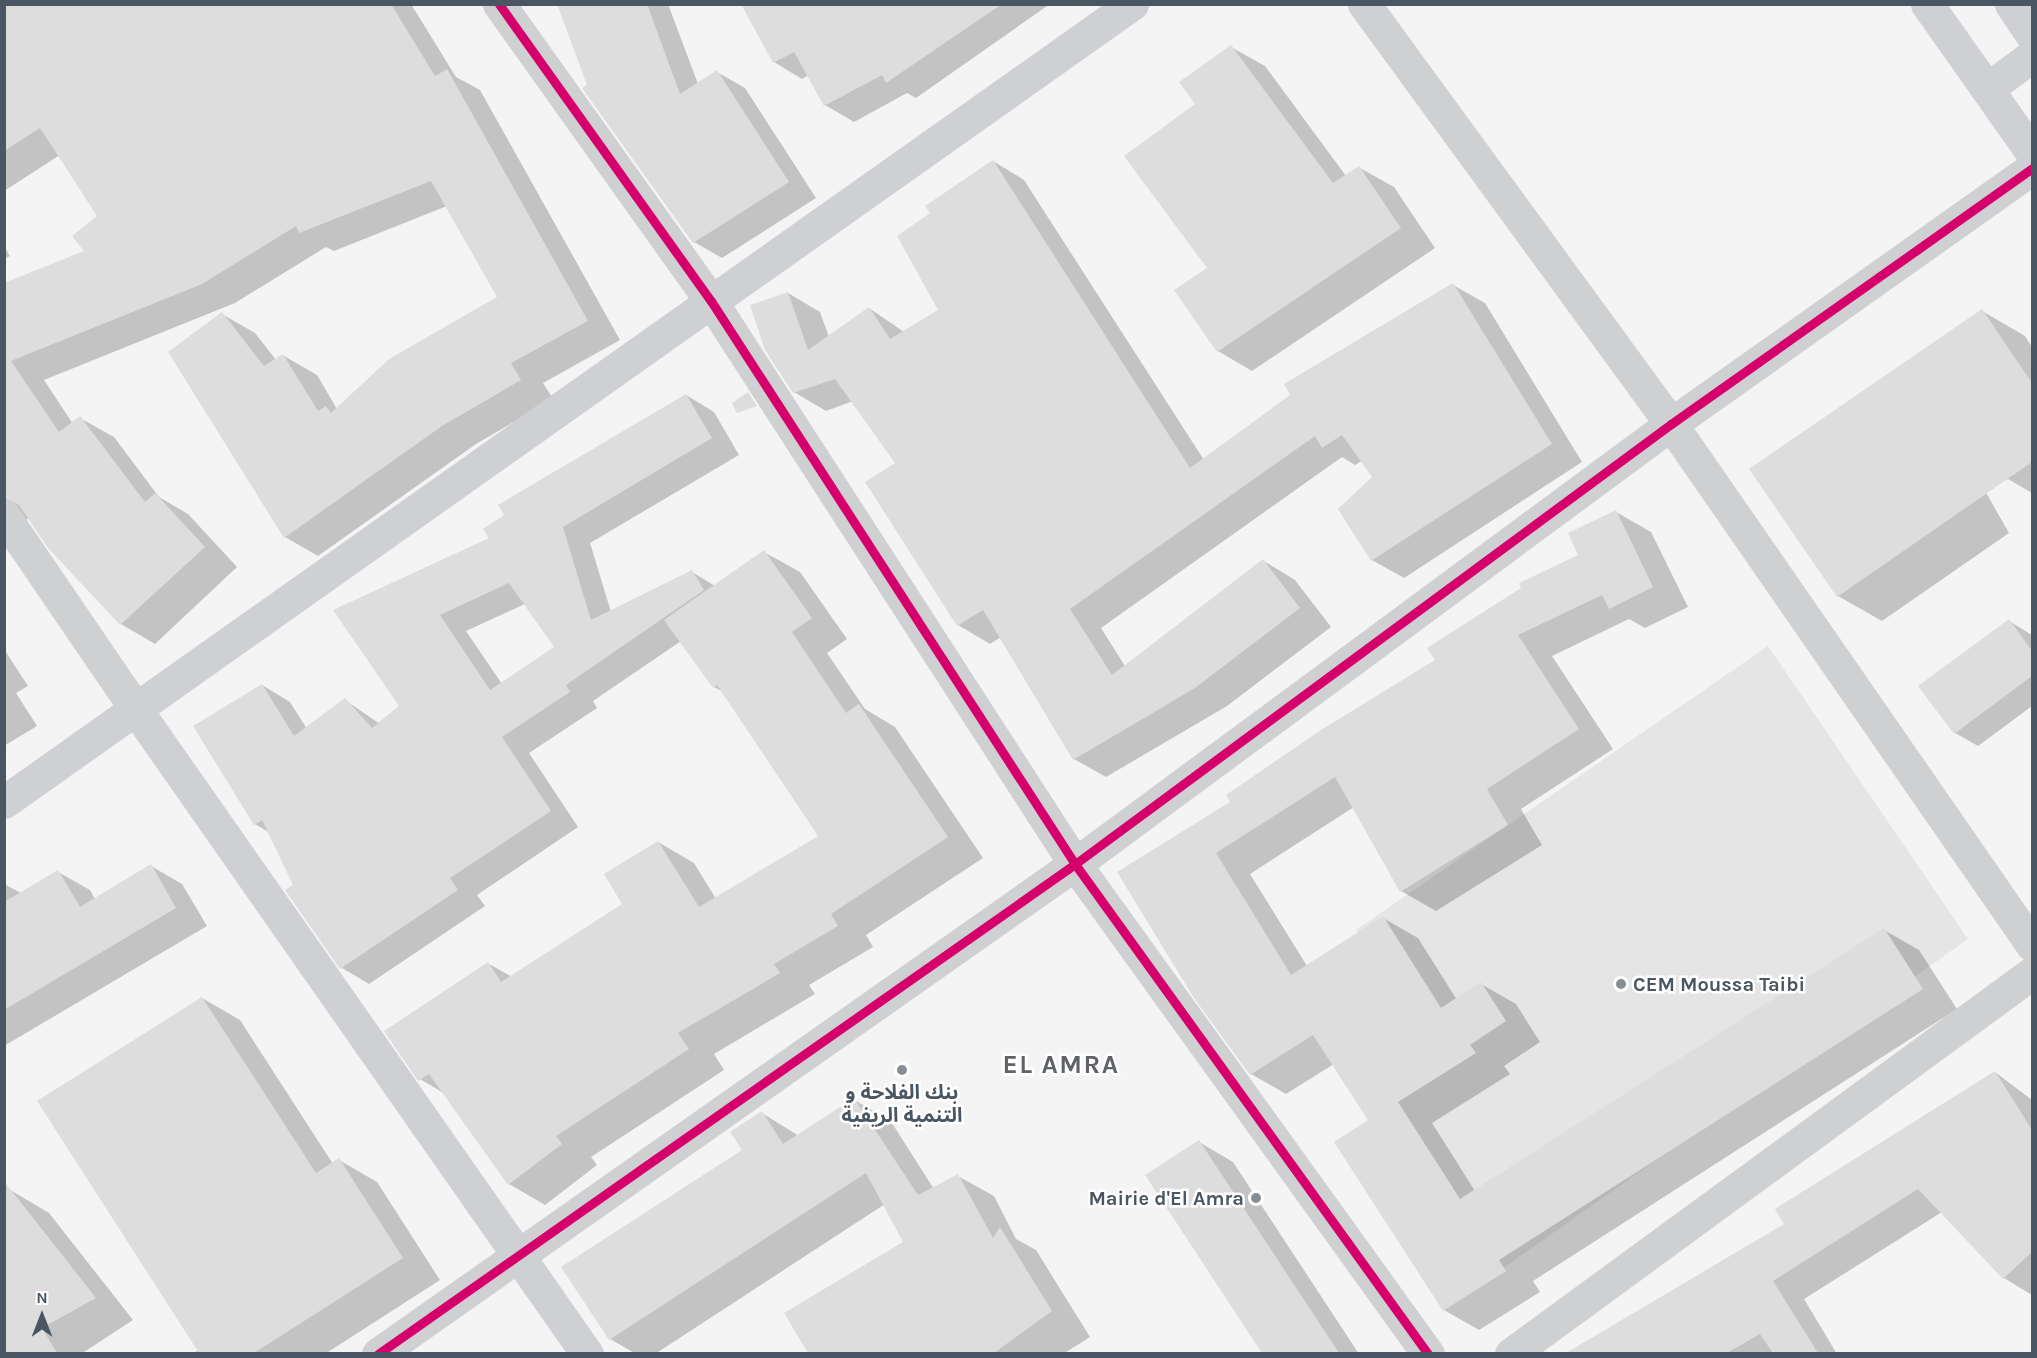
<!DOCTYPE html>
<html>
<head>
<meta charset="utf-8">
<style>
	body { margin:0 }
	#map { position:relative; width:2037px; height:1358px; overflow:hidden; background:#f4f4f4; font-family:Karla,"Noto Sans Arabic",sans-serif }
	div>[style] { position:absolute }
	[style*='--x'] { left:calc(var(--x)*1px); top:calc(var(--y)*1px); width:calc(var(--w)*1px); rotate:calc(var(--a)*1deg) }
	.education>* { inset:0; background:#e6e5e6 }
	.shadow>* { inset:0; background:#0003 }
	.building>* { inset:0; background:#ddddde }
	.street>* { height:33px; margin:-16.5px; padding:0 16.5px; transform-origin:16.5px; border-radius:16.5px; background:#ced0d2 }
	.secondary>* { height:33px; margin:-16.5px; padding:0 16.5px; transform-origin:16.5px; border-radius:16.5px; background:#ced0d4 }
	.cycleway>* { height:9px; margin:-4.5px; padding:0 4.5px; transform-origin:4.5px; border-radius:4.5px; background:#d6006c }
	.dots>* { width:16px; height:16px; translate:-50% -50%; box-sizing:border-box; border:3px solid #fff; border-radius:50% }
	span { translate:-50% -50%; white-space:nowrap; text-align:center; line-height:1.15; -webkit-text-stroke:5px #fff; paint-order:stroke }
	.poi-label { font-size:20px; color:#4a5661; font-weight:700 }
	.left { translate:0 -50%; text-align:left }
	.right { translate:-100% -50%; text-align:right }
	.district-label { font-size:26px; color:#5f6368; font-weight:700; letter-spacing:1.5px }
	.frame { position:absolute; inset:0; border:6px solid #4a5661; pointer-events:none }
	.north { position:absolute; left:12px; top:1286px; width:60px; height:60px; -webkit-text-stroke:4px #fff; paint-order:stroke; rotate:0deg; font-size:16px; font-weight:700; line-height:24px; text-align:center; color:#4a5661 }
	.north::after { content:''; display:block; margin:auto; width:21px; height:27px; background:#4a5661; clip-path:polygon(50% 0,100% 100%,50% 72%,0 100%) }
</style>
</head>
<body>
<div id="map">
	<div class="education">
		<i style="clip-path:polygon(1768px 646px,1968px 939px,1488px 1279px,1301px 1011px,1376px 958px,1356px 930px)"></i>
	</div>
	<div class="shadow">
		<i style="clip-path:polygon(4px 4px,411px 4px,456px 77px,480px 90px,620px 340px,543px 383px,553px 399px,476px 444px,318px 556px,285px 537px,222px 314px,255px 333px,276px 360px,284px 356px,317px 375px,337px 409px,499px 298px,447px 206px,334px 251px,326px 247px,235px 303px,44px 380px,73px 424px,80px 418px,114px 437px,159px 497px,188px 514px,237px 567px,155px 644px,121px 624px,28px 518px,19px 534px,4px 526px,4px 292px,86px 252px,140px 188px,60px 155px,4px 191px)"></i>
		<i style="clip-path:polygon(559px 4px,668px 4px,698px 84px,717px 72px,745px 88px,816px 198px,722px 258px,694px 242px,589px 85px)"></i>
		<i style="clip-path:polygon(742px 4px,1050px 4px,916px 98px,907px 93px,854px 122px,825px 105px,809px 75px,802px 79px,774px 62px)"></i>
		<i style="clip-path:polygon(1231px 47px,1265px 66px,1346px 176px,1360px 168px,1394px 187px,1435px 248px,1252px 371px,1218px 351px,1197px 104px)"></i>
		<i style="clip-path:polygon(993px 161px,1024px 180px,1204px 460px,1453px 285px,1485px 303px,1582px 462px,1404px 578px,1372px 560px,1374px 477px,1362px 461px,1355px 465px,1342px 457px,1101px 628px,1125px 666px,1264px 561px,1295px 580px,1331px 627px,1227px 706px,1106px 777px,1074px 759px,1001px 637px,990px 644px,958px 625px,897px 464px,853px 401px,826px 411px,794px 392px,788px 293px,820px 312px,829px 337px,869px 308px,904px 332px,940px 311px,932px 213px)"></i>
		<i style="clip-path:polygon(4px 246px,10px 256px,4px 259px)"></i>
		<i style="clip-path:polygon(1982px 311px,2025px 336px,2032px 347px,2032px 493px,2008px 479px,1984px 489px,2009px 533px,1882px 621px,1838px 596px)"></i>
		<i style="clip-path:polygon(evenodd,686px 395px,714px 412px,739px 455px,590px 543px,611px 612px,692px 572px,715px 586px,764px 552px,800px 572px,847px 639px,827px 653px,865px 709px,895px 727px,983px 858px,866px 935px,873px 947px,809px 985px,815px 994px,714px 1054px,724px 1070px,591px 1157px,597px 1165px,545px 1205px,509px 1184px,445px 1094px,420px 1079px,489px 964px,512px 977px,624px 905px,658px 842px,694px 863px,716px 899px,820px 837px,725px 693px,714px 687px,681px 641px,593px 701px,597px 708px,529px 753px,578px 827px,477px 895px,485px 906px,369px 984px,342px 968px,270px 833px,255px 824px,262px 685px,290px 702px,307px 729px,345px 700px,380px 724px,401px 707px,335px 610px,491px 539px,686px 395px,525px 604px,556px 648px,502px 684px,466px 631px,525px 604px)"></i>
		<i style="clip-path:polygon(1616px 512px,1651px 532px,1688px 607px,1645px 628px,1629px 619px,1552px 656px,1613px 749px,1521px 809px,1542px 845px,1436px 911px,1401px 891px,1354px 807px,1250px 874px,1307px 966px,1383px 918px,1418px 938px,1457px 1000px,1481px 984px,1516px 1004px,1540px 1042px,1504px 1066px,1510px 1074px,1432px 1123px,1475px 1191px,1884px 930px,1919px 950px,1957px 1009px,1533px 1281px,1540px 1292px,1479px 1330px,1444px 1310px,1370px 1120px,1334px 1064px,1286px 1094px,1251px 1074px,1119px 872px,1232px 802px,1437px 661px,1580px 555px)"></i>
		<i style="clip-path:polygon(2009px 621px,2032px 635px,2032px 706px,1978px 746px,1955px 733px)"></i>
		<i style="clip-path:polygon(4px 649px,28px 686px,16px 693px,37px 726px,4px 746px)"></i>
		<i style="clip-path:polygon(151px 866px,182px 884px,207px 926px,4px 1046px,4px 884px,21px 893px,58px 872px,90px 890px,95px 899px)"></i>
		<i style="clip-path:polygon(202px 998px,240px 1020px,333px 1164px,339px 1160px,377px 1182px,440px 1280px,325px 1354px,192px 1354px,199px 1350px)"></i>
		<i style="clip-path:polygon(1995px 1072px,2032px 1100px,2032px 1295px,2004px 1278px,1942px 1212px,1804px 1299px,1837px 1354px,1584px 1354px,1580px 1347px,1786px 1224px)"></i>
		<i style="clip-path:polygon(854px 1100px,890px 1120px,934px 1189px,958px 1176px,994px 1196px,1016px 1239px,1036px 1250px,1090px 1337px,1063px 1354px,810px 1354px,786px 1313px,905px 1243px,885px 1204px,655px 1354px,636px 1354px,610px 1339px,744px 1150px,762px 1113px,799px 1136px)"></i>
		<i style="clip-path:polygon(1199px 1142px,1233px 1162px,1359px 1354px,1263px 1354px,1147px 1176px)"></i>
		<i style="clip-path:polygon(12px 1191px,49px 1213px,133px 1320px,81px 1354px,4px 1354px,4px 1197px)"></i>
	</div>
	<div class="building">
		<i style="clip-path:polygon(4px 4px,391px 4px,435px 76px,447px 69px,588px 321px,511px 363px,521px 380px,442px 426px,284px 538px,168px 352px,222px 312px,264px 366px,283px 354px,318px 411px,326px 406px,331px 413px,389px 359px,497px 297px,431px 181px,299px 233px,296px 226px,202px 284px,11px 361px,59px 432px,80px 416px,145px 502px,155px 493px,205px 547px,120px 625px,48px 548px,19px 505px,4px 498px,4px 283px,84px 251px,72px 236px,97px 216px,40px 128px,4px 151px)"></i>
		<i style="clip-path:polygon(557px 4px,647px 4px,680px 94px,717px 70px,789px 182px,693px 243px,582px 88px,587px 85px)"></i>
		<i style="clip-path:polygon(741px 4px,1002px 4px,886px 83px,882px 75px,824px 106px,794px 52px,773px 63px)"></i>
		<i style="clip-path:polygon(1231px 45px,1333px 183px,1359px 166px,1401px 228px,1217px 352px,1174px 290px,1207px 268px,1124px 156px,1195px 104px,1179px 82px)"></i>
		<i style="clip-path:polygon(993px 160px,1190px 468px,1290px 395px,1284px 384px,1453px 283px,1552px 444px,1371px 561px,1338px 509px,1372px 477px,1342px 435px,1322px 448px,1315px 436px,1070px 609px,1112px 675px,1263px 559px,1300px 608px,1195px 688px,1073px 760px,983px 610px,957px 626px,865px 482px,895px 463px,835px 379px,793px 393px,765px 350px,750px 305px,788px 292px,808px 350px,869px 307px,890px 339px,938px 310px,897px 236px,930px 213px,925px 206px)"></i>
		<i style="clip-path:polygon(1982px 309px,2032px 383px,2032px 462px,1837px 597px,1749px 469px)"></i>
		<i style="clip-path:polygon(748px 392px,757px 406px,737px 413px,732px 403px)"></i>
		<i style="clip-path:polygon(evenodd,686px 394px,712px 438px,563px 527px,591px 620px,692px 570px,704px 590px,566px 685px,570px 692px,502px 737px,551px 811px,450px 878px,458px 890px,340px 969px,285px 890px,293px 885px,262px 820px,254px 825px,193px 726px,262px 684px,294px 736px,345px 698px,372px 728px,399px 706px,333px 610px,489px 538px,483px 529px,504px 515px,498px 505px,686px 394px,509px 583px,554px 647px,490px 690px,440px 615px,509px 583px)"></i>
		<i style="clip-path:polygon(1616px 510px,1653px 587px,1609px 609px,1602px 595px,1518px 635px,1579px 729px,1487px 789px,1508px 825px,1400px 892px,1335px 777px,1216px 853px,1291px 975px,1383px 916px,1441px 1008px,1481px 982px,1506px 1021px,1470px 1045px,1476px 1053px,1398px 1102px,1460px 1199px,1884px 928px,1923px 989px,1499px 1260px,1506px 1271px,1443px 1311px,1334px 1142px,1368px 1120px,1313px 1035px,1250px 1075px,1194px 998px,1117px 872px,1230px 802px,1226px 795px,1321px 730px,1435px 660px,1427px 648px,1521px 588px,1519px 583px,1578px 555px,1568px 533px)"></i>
		<i style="clip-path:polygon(764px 550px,812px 618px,792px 632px,846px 713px,859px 704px,948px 837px,831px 914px,838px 926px,774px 964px,780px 973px,678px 1033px,689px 1049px,556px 1136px,562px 1144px,508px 1185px,429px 1074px,418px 1081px,384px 1031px,488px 962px,501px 982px,622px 904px,604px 874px,658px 841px,699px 907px,818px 836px,717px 685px,713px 688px,664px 620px)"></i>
		<i style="clip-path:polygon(2009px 619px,2032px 651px,2032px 676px,1954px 734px,1918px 686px)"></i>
		<i style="clip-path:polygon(151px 864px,176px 908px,4px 1010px,4px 902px,58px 870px,80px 907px)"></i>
		<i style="clip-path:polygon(202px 997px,316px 1173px,339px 1158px,403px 1258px,254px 1353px,199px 1353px,37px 1101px)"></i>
		<i style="clip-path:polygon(1995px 1071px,2032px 1130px,2032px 1252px,2003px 1279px,1918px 1189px,1773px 1281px,1818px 1353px,1773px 1353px,1760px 1334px,1727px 1353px,1566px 1353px,1784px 1224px,1775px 1209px)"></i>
		<i style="clip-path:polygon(854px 1098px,918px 1195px,958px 1174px,993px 1238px,1000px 1227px,1052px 1311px,994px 1353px,808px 1353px,784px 1313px,903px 1242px,866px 1173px,609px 1340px,561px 1267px,742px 1150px,730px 1132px,762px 1111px,783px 1144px)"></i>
		<i style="clip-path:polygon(1199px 1140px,1339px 1353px,1262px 1353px,1145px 1175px)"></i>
		<i style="clip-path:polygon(4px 1181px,96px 1298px,42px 1328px,57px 1353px,4px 1353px)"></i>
	</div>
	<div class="street">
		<i style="--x:499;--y:4;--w:365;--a:54.5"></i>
		<i style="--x:711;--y:301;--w:670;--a:57.12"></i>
		<i style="--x:1075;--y:864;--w:604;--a:54.23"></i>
		<i style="--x:1364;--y:4;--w:520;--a:53.83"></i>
		<i style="--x:1671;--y:424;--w:634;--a:55.28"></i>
		<i style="--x:1987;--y:89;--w:56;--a:-36.3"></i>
		<i style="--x:4;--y:516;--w:236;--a:55.7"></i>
		<i style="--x:378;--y:1354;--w:852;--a:-35.11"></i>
		<i style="--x:1075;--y:864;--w:741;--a:-36.44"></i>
		<i style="--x:1671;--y:424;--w:443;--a:-35.3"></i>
		<i style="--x:1511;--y:1354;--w:645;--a:-36.18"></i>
	</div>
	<div class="secondary">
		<i style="--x:1927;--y:4;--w:182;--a:54.8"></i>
		<i style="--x:2011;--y:4;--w:37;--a:56"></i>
		<i style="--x:137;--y:711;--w:785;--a:55.01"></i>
		<i style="--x:4;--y:802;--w:1382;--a:-35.28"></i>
	</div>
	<div class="cycleway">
		<i style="--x:499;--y:4;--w:365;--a:54.5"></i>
		<i style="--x:711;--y:301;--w:670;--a:57.12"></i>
		<i style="--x:1075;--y:864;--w:604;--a:54.23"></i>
		<i style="--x:378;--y:1354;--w:852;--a:-35.11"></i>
		<i style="--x:1075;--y:864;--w:741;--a:-36.44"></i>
		<i style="--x:1671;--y:424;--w:443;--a:-35.3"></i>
	</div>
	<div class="dots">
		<i style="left:1621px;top:984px;background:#868d94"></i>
		<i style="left:902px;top:1070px;background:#868d94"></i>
		<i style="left:1256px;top:1198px;background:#868d94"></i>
	</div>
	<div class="poi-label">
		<span class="left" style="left:1633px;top:984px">CEM Moussa Taibi</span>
		<span style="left:902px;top:1104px">بنك الفلاحة و<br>التنمية الريفية</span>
		<span class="right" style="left:1244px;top:1198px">Mairie d'El Amra</span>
	</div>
	<div class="district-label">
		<span style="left:1061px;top:1065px">EL AMRA</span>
	</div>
	<div class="frame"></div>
	<div class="north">N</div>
</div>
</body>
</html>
